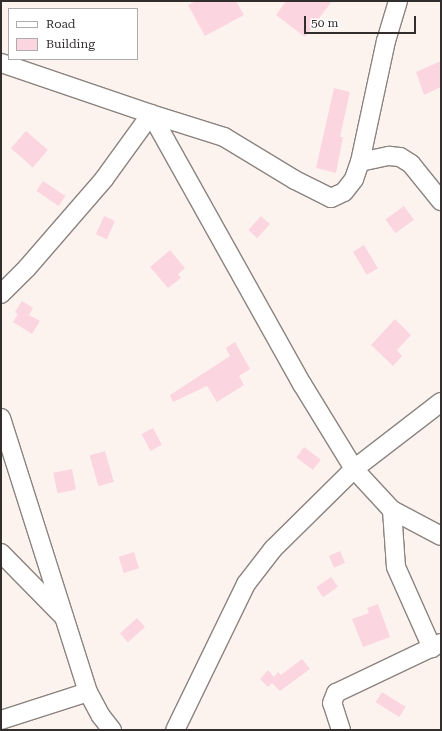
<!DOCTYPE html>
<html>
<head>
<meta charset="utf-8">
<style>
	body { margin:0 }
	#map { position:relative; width:442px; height:731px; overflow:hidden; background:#fcf3ef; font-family:"Roboto Serif",serif }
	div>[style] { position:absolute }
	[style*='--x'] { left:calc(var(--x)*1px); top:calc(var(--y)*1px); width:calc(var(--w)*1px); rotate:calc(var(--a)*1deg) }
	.building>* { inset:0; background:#fbd6e0; transform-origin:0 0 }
	.roads { filter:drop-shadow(1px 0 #8b837f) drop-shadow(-1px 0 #8b837f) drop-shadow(0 1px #8b837f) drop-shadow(0 -1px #8b837f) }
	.minor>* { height:18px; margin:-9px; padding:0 9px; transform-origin:9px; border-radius:9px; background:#fff }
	span { translate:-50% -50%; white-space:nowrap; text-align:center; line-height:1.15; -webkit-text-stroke:3px #fff; paint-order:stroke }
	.frame { position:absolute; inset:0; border:2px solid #322e2d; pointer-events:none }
	.legend { position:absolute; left:8px; top:8px; width:130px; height:52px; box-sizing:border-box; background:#fff; border:1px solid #adabab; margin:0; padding:5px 7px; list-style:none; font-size:12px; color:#322e2d }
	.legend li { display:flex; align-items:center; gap:8px; height:20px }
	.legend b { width:20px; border:1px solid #adabab }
	.scale { position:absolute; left:304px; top:16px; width:112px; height:18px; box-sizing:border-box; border:2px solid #322e2d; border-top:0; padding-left:5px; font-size:12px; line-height:14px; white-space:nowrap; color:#322e2d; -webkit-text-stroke:3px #fff; paint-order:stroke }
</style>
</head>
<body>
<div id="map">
	<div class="building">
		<i style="clip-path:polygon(196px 1px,236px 1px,244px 15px,205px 36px,188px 5px)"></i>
		<i style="clip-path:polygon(286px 1px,332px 1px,305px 37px,276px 15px)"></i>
		<i style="clip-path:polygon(441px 61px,441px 87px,424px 95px,416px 72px)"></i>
		<i style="clip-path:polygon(334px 88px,350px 92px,340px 137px,343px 137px,336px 173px,316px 168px)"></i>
		<i style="left:26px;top:131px;width:29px;height:23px;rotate:41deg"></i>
		<i style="left:43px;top:181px;width:27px;height:12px;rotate:34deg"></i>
		<i style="left:404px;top:206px;width:17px;height:23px;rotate:54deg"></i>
		<i style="left:104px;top:216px;width:12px;height:20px;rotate:24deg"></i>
		<i style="left:261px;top:216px;width:12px;height:19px;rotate:42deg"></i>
		<i style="left:364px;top:245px;width:27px;height:13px;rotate:59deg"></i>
		<i style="clip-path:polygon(170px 250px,185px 268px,178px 274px,181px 278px,168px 288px,150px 267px)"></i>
		<i style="clip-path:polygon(22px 301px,33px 308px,29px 315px,40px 321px,32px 334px,13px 322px,18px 314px,15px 312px)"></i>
		<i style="clip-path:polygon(395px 319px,411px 335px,397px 350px,402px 356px,393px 366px,371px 345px)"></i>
		<i style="clip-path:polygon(235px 342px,250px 369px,239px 376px,244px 385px,217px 402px,207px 386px,173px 402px,170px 395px,230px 356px,226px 348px)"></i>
		<i style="left:153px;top:428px;width:19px;height:13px;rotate:62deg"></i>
		<i style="left:304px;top:447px;width:21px;height:13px;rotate:37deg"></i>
		<i style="left:105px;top:451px;width:32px;height:16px;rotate:74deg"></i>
		<i style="left:72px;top:469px;width:21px;height:19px;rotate:79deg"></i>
		<i style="left:340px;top:551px;width:13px;height:12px;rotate:67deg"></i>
		<i style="left:134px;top:552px;width:17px;height:16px;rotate:73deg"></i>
		<i style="left:331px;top:577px;width:12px;height:18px;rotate:55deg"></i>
		<i style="clip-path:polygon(378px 604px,390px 637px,363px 647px,352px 619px,369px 613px,367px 608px)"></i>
		<i style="left:137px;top:618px;width:12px;height:23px;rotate:48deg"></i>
		<i style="clip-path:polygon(302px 659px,310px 669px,280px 691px,272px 683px,268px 687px,260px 679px,268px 670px,274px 677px,278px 672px,281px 675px)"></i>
		<i style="left:382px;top:692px;width:28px;height:12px;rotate:32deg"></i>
	</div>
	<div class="roads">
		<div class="minor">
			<i style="--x:1;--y:63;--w:158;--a:18.8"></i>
			<i style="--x:151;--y:114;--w:309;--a:60.8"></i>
			<i style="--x:302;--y:384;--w:100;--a:58.5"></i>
			<i style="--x:354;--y:469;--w:114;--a:135.4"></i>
			<i style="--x:273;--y:549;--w:44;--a:127.6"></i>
			<i style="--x:246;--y:584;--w:162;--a:115.9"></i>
			<i style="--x:360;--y:162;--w:30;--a:-12"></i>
			<i style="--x:389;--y:156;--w:11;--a:5"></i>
			<i style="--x:400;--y:157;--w:13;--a:32"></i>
			<i style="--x:411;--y:164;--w:48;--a:51"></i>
			<i style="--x:1;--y:294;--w:37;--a:-45"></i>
			<i style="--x:27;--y:268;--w:118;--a:-49.1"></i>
			<i style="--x:104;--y:179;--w:80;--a:-54.1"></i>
			<i style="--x:151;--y:114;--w:77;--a:17.5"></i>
			<i style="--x:224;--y:137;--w:83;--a:31.2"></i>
			<i style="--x:295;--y:180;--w:40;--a:26.6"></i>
			<i style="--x:331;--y:198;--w:14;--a:-25"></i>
			<i style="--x:344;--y:192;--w:16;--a:-52"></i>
			<i style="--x:354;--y:179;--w:18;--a:-71"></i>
			<i style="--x:360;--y:162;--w:124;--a:-77.9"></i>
			<i style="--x:386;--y:41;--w:42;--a:-73.3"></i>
			<i style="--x:441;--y:402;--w:110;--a:142.4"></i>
			<i style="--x:354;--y:469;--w:56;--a:47.2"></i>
			<i style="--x:392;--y:510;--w:55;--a:28"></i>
			<i style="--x:1;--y:418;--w:287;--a:72.4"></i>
			<i style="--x:392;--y:510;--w:57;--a:86"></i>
			<i style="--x:396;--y:567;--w:89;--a:66"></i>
			<i style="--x:1;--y:553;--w:90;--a:45.5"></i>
			<i style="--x:1;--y:720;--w:91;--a:-17.8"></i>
			<i style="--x:88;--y:692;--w:27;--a:62"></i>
			<i style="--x:101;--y:716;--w:18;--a:52"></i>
			<i style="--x:341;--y:730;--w:28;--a:-108"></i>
			<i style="--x:332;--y:703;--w:11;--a:-68"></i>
			<i style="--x:336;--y:693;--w:116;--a:-25.5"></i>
		</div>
	</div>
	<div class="frame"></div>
	<ul class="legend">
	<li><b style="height:5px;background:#fff"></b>Road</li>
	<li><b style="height:11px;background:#fbd6e0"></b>Building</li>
	</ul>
	<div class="scale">50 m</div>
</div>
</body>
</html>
